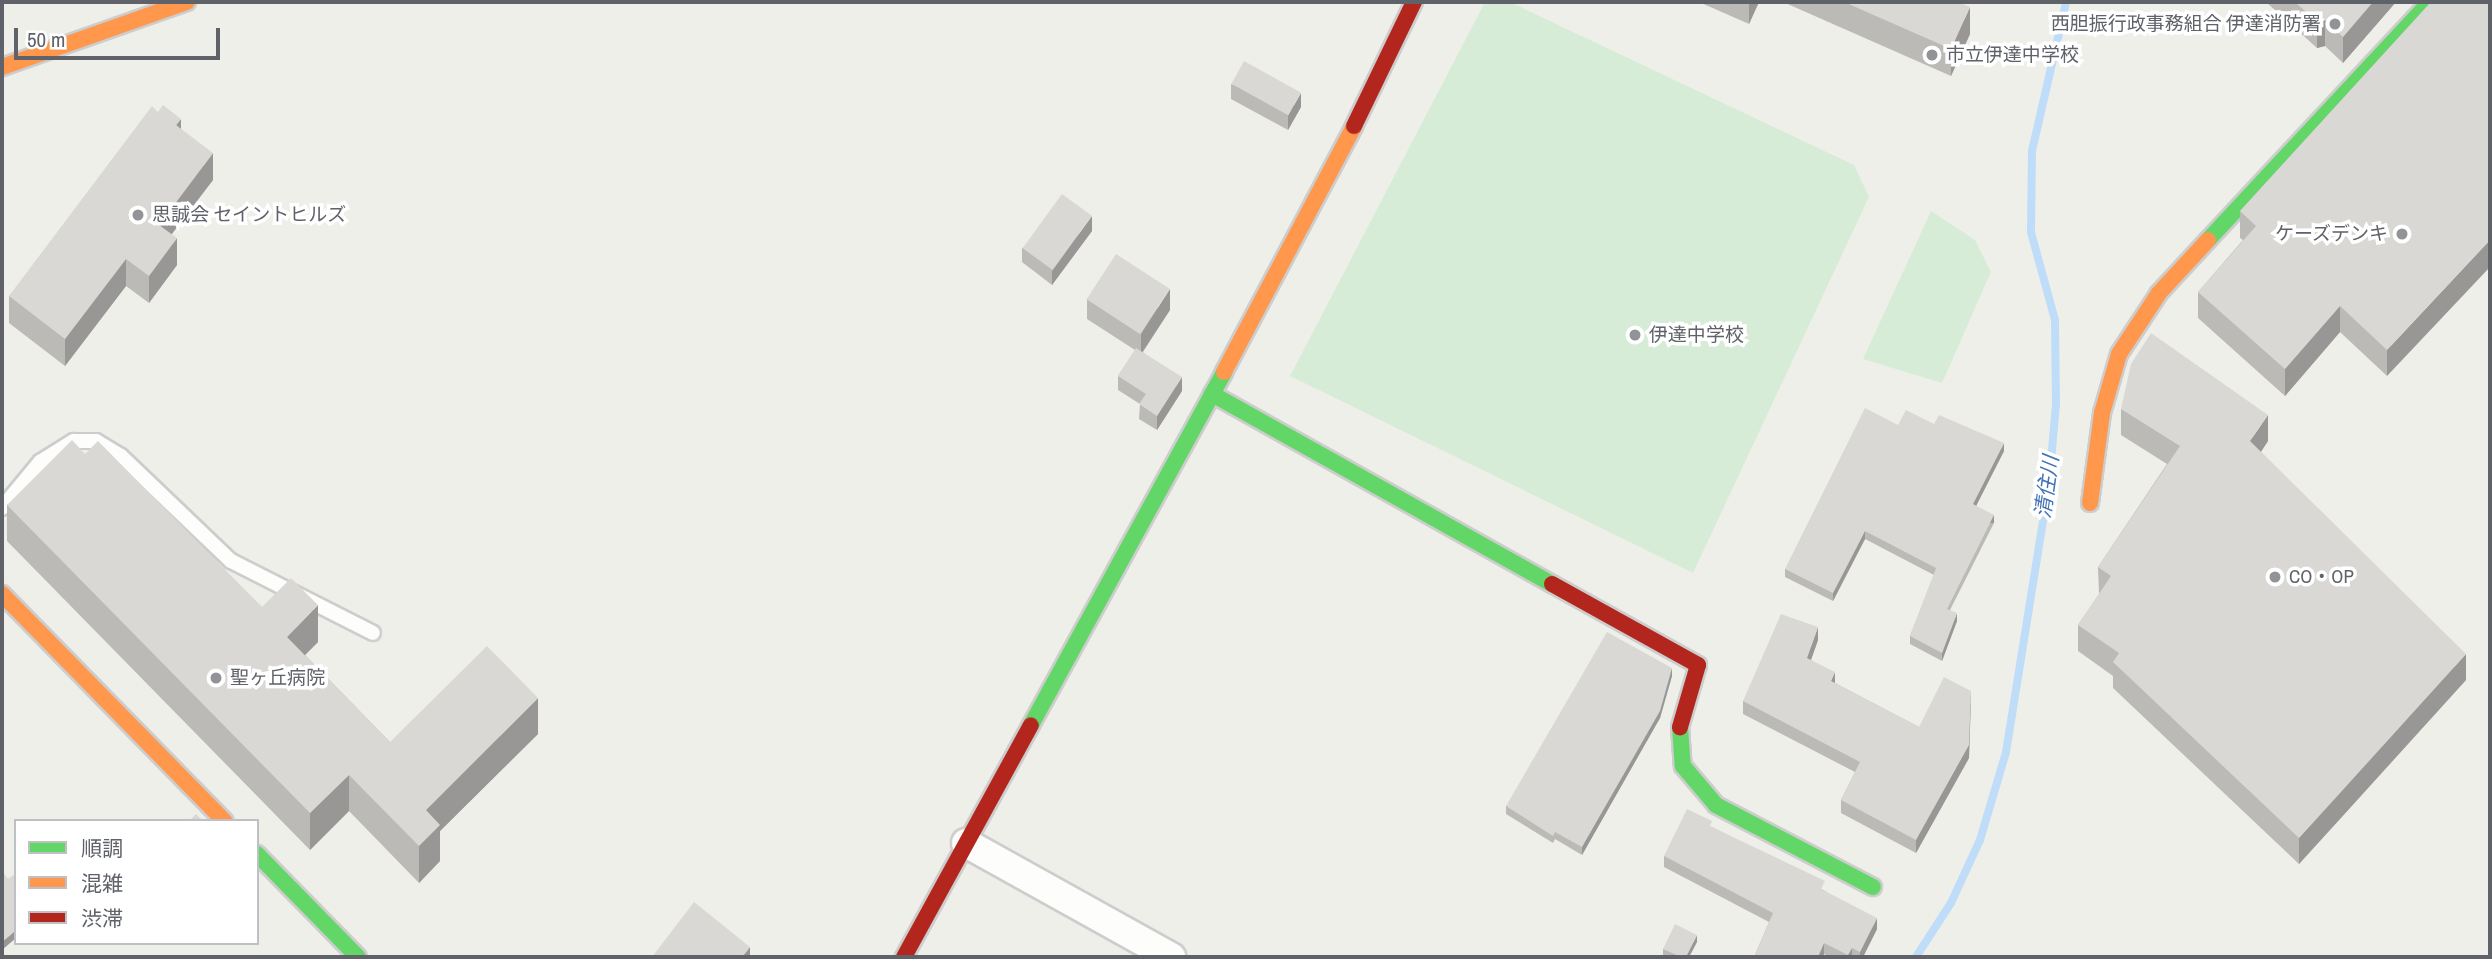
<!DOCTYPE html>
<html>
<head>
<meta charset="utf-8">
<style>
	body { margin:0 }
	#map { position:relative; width:2492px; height:959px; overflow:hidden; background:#efefea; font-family:"Archivo Narrow","Noto Sans JP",sans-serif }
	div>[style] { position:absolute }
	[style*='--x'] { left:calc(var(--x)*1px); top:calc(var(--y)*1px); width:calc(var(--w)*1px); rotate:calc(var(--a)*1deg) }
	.green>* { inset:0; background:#d7ecd6 }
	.stream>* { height:8px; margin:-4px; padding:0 4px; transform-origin:4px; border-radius:4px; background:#bfddf9 }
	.roads { filter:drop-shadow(2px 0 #cccdcc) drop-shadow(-2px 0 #cccdcc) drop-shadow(0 2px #cccdcc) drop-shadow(0 -2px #cccdcc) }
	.lane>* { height:14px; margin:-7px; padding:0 7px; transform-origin:7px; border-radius:7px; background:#fdfdfc }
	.street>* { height:28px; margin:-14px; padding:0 14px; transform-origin:14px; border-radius:14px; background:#fdfdfc }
	.fast>* { height:16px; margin:-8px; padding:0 8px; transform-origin:8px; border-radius:8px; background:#63d668 }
	.slow>* { height:16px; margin:-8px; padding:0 8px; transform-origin:8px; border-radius:8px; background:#ff974d }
	.jam>* { height:16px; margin:-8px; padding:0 8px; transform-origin:8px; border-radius:8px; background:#b3261e }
	.wall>* { inset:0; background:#bbbab7 }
	.shaded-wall>* { inset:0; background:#989795; transform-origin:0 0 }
	.building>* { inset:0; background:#d9d8d5; transform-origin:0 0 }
	.dots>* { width:19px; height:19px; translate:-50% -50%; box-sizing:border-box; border:4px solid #fff; border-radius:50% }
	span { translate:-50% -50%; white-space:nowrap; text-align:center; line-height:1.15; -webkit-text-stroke:7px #fff; paint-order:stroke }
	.poi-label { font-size:19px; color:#5f6268 }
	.right { translate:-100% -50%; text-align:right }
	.left { translate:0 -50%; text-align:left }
	.water-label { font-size:21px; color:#4273b6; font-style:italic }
	.frame { position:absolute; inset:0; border:4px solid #5f6268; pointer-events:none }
	.legend { position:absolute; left:14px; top:819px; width:245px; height:126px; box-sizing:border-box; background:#fff; border:2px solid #bfc0c3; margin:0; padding:9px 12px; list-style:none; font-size:21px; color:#5f6268 }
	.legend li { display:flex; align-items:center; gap:14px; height:35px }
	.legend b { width:35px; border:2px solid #bfc0c3 }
	.scale { position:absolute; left:14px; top:28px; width:206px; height:32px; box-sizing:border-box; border:4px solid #5f6268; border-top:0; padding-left:9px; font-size:21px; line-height:24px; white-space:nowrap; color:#5f6268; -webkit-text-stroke:5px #fff; paint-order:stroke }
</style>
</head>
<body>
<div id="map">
	<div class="green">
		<i style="clip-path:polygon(1485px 2px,1510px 2px,1854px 165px,1869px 197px,1693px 573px,1290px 376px)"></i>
		<i style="clip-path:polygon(1931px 211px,1975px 240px,1991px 272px,1942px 383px,1863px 359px)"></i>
	</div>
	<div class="stream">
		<i style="--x:1916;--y:957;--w:64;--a:-57.1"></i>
		<i style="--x:1951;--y:903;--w:69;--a:-65.3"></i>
		<i style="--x:1980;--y:840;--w:92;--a:-73.5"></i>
		<i style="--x:2006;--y:752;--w:272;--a:-80.9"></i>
		<i style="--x:2049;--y:483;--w:78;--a:-84.9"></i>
		<i style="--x:2056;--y:405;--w:85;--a:-90.7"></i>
		<i style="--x:2055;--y:320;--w:91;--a:-105.3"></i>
		<i style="--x:2031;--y:232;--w:81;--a:-89.3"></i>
		<i style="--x:2032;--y:151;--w:153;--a:-77.1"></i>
	</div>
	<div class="roads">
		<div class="lane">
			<i style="--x:2;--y:508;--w:60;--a:-50.4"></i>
			<i style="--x:40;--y:462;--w:40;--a:-32"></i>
			<i style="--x:74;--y:441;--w:22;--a:0"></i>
			<i style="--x:96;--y:441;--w:29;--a:31"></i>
			<i style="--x:121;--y:456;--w:152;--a:43.7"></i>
			<i style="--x:231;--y:561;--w:159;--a:26.9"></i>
		</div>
		<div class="street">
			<i style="--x:966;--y:843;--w:235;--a:29.1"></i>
		</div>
		<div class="fast">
			<i style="--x:2208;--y:240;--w:325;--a:-47"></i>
			<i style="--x:1212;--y:394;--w:389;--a:29.2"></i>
			<i style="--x:1031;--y:725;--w:402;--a:-61.3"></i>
			<i style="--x:1680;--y:727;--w:39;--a:86"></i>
			<i style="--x:1683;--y:766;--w:51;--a:49.8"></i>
			<i style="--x:1716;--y:805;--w:177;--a:27.6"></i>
			<i style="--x:257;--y:854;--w:144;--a:45.6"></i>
		</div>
		<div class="slow">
			<i style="--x:2;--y:67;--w:196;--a:-19.4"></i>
			<i style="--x:1224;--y:372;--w:278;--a:-62.1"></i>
			<i style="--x:2090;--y:503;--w:91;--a:-82.4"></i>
			<i style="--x:2102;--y:413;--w:61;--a:-73.9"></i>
			<i style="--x:2119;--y:354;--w:73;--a:-56.7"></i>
			<i style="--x:2159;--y:293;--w:72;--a:-47.2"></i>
			<i style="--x:2;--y:594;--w:318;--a:45.6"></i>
		</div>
		<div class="jam">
			<i style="--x:1354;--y:126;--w:138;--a:-64.2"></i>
			<i style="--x:1552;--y:584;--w:167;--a:29"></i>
			<i style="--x:1698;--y:665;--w:65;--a:106.2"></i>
			<i style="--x:904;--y:957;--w:264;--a:-61.3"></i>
		</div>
	</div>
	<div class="wall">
		<i style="clip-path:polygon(1699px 2px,1759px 2px,1749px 24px)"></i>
		<i style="clip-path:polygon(1783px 2px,1958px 2px,1970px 34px,1951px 76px)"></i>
		<i style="clip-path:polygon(2266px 2px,2396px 2px,2343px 63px,2325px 46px,2317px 48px)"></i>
		<i style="clip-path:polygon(2431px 2px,2387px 376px,2340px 332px,2285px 396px,2198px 318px,2198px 292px,2243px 240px,2240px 238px,2240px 211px)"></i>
		<i style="clip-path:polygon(1231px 84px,1301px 107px,1288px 130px,1231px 99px)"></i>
		<i style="clip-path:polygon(181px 129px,213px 180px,171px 234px,177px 265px,149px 303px,126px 286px,65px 366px,9px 323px,9px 296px)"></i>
		<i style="clip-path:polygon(1092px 231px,1052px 285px,1022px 262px,1022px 248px)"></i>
		<i style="clip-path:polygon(1087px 299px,1170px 310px,1143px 352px,1182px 391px,1157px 430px,1139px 419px,1140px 404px,1118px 390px,1118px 376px,1135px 350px,1087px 319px)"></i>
		<i style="clip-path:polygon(2121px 409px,2268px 441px,2261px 452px,2466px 680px,2299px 864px,2113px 688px,2113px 676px,2078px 651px,2078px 625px,2099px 594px,2098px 567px,2167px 464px,2121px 435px)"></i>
		<i style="clip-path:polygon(1934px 424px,2004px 451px,1976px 506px,1994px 523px,1950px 610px,1957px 621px,1942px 661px,1910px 644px,1910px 636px,1934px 575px,1865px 539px,1833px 601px,1785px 577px,1785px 569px,1898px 425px)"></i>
		<i style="clip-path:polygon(85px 454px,262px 607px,318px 642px,305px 655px,390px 742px,538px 734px,440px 831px,440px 861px,419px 883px,349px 811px,310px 850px,7px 541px,7px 505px)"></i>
		<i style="clip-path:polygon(1818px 640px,1811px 660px,1835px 683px,1919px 727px,1971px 704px,1969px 758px,1916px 853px,1841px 813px,1841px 800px,1855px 772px,1743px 714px,1743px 701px)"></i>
		<i style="clip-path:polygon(1672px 676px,1660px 718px,1582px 855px,1555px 839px,1553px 843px,1506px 814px,1506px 806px)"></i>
		<i style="clip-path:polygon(1712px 827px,1825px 891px,1877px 929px,1863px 957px,1830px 957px,1824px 954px,1823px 957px,1754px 957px,1769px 922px,1664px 867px,1664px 856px)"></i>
		<i style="clip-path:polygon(1697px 942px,1689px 957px,1666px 957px,1663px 956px,1663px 949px)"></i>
	</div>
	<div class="shaded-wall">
		<i style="clip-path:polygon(1749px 2px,1759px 2px,1749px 24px)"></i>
		<i style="clip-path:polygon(2373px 2px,2396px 2px,2343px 63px,2343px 37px)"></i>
		<i style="clip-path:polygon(1970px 7px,1970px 34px,1951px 76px,1951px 49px)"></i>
		<i style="clip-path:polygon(2325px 20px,2325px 46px,2317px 48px,2317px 22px)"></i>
		<i style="clip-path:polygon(1301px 93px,1301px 107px,1288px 130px,1288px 116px)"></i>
		<i style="clip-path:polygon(181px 119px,181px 146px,176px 125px)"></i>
		<i style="clip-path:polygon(213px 153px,213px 180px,159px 251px,159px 225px)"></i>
		<i style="clip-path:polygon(1092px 216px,1092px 231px,1052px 285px,1052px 271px)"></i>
		<i style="clip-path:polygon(177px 238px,177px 265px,149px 303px,149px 276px)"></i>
		<i style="clip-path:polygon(2490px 240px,2490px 267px,2387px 376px,2387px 350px)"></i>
		<i style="clip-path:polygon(126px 259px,126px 286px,65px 366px,65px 339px)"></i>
		<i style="clip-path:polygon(1170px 289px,1170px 310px,1141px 354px,1141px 334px)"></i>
		<i style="clip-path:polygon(2340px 306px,2340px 332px,2285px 396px,2285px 369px)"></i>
		<i style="clip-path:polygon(1182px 377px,1182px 391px,1157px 430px,1157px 416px)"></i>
		<i style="clip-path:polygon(2268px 415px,2268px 441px,2250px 468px,2250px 441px)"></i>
		<i style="clip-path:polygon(2004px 443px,2004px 451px,1973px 512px,1973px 504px)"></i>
		<i style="left:1994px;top:515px;width:8px;height:105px;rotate:90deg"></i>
		<i style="clip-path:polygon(1865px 531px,1865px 539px,1833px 601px,1833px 593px)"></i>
		<i style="clip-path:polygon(318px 605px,318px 642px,287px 673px,287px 637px)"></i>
		<i style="clip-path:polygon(1957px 613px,1957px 621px,1942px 661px,1942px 653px)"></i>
		<i style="clip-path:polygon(1818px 627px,1818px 640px,1807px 671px,1807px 658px)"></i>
		<i style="clip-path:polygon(2466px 654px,2466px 680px,2299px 864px,2299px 838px)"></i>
		<i style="clip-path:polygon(1672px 668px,1672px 676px,1660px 718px,1582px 855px,1582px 847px)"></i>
		<i style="clip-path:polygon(1835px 672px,1835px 685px,1831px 681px)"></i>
		<i style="clip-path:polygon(1971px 691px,1969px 758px,1916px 853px,1916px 840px)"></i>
		<i style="clip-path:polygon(538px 698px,538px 734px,440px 831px,440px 861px,419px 883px,419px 846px,426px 810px)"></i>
		<i style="clip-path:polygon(349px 775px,349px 811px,310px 850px,310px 813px)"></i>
		<i style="clip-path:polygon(1877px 918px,1877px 929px,1863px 957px,1860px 957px,1860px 952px)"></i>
		<i style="clip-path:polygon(16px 930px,16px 938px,2px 950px,2px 942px)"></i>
		<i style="clip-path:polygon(1697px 935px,1697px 942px,1689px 957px,1686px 957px)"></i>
		<i style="clip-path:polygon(1824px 943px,1824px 954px,1823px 957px,1818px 957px)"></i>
		<i style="clip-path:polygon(750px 947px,750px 956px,749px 957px,742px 957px)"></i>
		<i style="clip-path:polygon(1852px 948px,1852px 957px,1848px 957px,1848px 955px)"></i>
	</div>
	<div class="building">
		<i style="clip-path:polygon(1844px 2px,1958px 2px,1970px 7px,1951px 49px)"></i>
		<i style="clip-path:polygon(2295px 2px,2373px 2px,2343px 37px,2325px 20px,2317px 22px)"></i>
		<i style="clip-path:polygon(2431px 2px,2490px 2px,2490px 240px,2387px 350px,2340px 306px,2285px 369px,2198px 292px,2256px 226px,2240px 211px)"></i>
		<i style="left:1244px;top:61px;width:65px;height:26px;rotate:29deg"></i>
		<i style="clip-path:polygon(163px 105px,181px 119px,176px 125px,213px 153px,159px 225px,177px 238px,149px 276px,126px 259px,65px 339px,9px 296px,152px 106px,158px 112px)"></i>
		<i style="left:1062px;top:194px;width:37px;height:67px;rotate:36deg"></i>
		<i style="left:1116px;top:254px;width:64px;height:54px;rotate:33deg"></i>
		<i style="clip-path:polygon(2151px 333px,2268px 415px,2250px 441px,2466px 654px,2299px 838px,2113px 662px,2119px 653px,2078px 625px,2111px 576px,2098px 567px,2180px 446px,2121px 409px,2131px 364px)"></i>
		<i style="clip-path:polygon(1136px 348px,1182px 377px,1157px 416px,1139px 404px,1146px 394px,1118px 376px)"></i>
		<i style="clip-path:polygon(1865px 408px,1898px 425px,1906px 410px,1934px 424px,1939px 415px,2004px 443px,1973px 504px,1994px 515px,1947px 609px,1957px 613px,1942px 653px,1910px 636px,1936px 568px,1909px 554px,1865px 531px,1833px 593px,1785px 569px)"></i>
		<i style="clip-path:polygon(72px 440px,85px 454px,98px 441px,262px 607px,291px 578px,318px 605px,287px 637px,390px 742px,487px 646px,538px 698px,426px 810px,440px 825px,419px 846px,349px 775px,310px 813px,7px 505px)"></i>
		<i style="clip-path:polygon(1781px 614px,1818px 627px,1807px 658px,1835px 672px,1831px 681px,1919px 727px,1944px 677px,1971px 691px,1969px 745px,1916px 840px,1841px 800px,1860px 762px,1743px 701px)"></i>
		<i style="clip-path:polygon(1607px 632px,1672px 668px,1660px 711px,1582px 847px,1555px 832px,1553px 836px,1506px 806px)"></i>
		<i style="clip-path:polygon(1687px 809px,1712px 821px,1710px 826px,1825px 881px,1821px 889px,1877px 918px,1860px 952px,1852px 948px,1848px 955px,1824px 943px,1818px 957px,1754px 957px,1773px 913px,1664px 856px)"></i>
		<i style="clip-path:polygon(196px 814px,203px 821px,189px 821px)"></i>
		<i style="clip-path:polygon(2px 871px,8px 879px,13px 875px,16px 878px,16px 930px,2px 942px)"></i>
		<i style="clip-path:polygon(694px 902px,750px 947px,742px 957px,652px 957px)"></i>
		<i style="clip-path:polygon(1675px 924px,1697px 935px,1686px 957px,1681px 957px,1663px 949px)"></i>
	</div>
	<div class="dots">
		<i style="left:2335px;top:24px;background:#919396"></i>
		<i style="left:1932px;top:55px;background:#919396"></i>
		<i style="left:138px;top:215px;background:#919396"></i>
		<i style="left:2402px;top:234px;background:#919396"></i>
		<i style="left:1635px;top:335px;background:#919396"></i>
		<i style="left:2275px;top:577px;background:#919396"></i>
		<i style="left:216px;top:678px;background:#919396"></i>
	</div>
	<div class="poi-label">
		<span class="right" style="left:2321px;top:24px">西胆振行政事務組合 伊達消防署</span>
		<span class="left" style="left:1946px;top:55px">市立伊達中学校</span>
		<span class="left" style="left:152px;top:215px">思誠会 セイントヒルズ</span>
		<span class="right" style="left:2388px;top:234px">ケーズデンキ</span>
		<span class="left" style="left:1649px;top:335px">伊達中学校</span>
		<span class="left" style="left:2289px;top:577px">CO・OP</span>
		<span class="left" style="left:230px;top:678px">聖ヶ丘病院</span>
	</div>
	<div class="water-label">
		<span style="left:2047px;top:487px;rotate:-82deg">清住川</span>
	</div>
	<div class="frame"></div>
	<ul class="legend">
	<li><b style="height:9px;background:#63d668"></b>順調</li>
	<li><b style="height:9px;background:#ff974d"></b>混雑</li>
	<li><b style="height:9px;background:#b3261e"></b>渋滞</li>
	</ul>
	<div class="scale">50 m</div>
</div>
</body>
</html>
